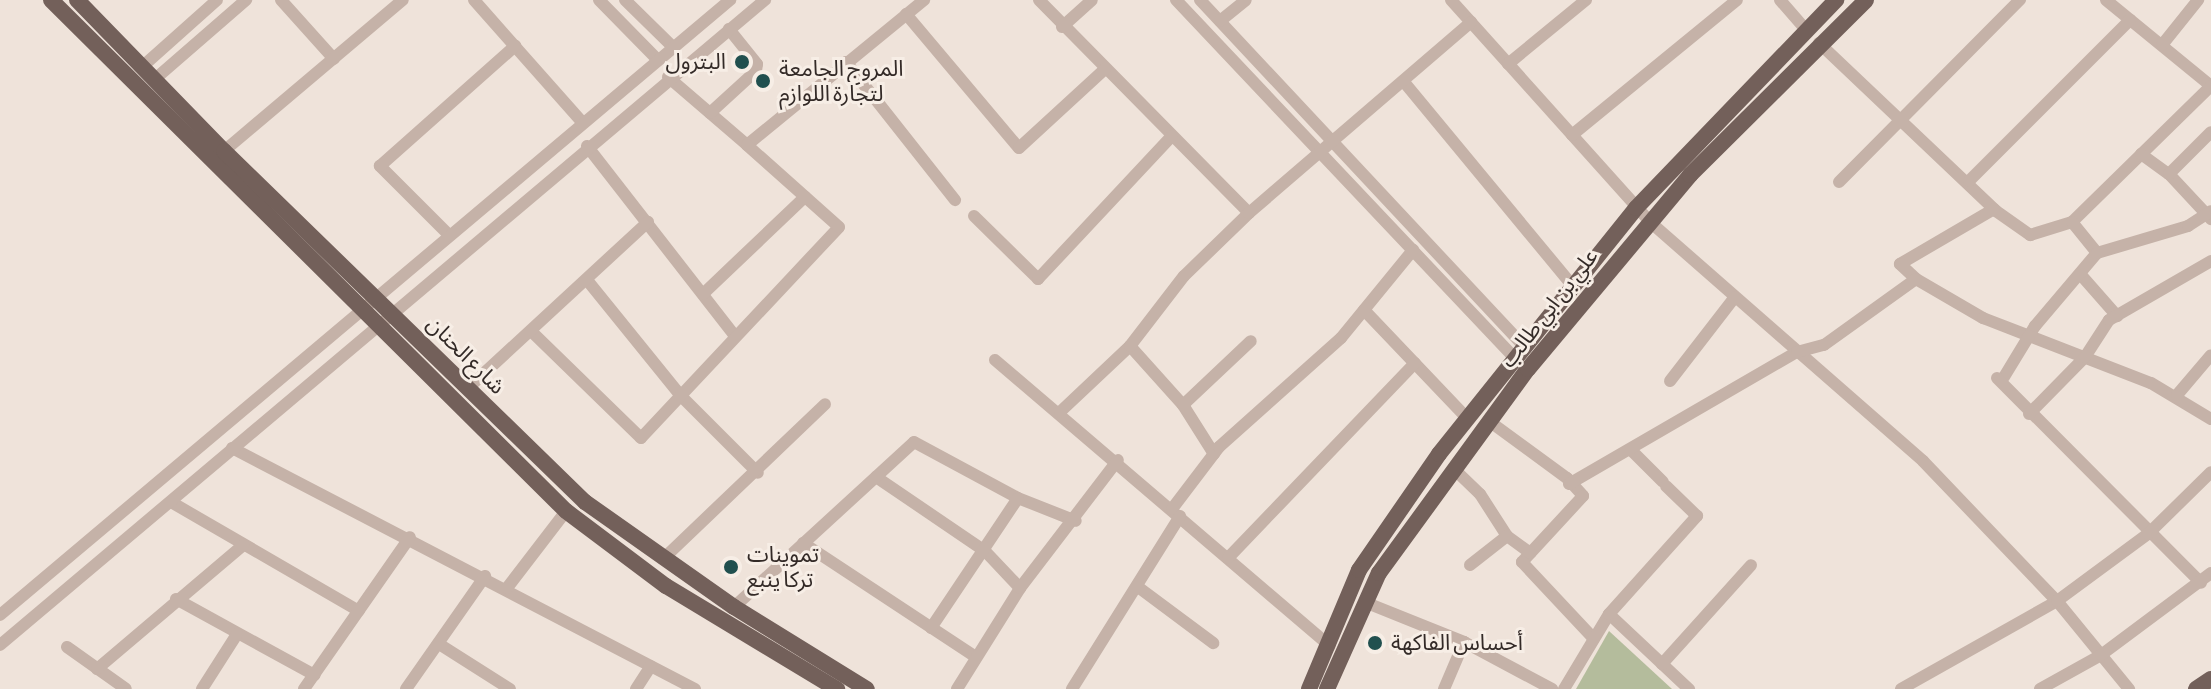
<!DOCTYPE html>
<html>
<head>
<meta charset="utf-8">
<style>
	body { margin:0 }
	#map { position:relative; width:2211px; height:689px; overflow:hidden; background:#efe3da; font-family:"Asap Condensed","Noto Sans Arabic",sans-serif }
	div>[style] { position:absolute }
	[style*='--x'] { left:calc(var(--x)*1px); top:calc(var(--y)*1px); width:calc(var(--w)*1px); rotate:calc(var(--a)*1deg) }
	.green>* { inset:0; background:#b4bc9c }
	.minor>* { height:12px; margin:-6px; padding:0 6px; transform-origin:6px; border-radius:6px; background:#c5b2a8 }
	.major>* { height:16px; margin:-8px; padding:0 8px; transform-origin:8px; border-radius:8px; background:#73605a }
	.dots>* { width:22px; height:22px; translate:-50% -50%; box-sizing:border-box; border:4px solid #f7eee6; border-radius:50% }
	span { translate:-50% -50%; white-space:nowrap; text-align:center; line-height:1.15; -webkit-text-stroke:6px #f7eee6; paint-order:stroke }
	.poi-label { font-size:22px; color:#332a27 }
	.right { translate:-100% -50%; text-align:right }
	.left { translate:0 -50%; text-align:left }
	.street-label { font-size:22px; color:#332a27 }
</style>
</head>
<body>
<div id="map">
	<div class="green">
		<i style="clip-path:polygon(1609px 631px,1672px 689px,1576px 689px)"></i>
	</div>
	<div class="minor">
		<i style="--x:281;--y:0;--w:79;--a:48.1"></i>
		<i style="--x:474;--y:0;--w:163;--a:48.5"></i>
		<i style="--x:599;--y:0;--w:83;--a:45.5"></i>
		<i style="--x:625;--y:0;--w:66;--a:44.4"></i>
		<i style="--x:1039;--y:0;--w:299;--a:45.4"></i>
		<i style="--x:1176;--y:0;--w:492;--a:46.6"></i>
		<i style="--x:1200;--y:0;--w:473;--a:46.9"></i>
		<i style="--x:1451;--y:0;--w:297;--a:48.1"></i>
		<i style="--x:1649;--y:221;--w:364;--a:41.2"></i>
		<i style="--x:1923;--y:461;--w:194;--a:46.3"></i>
		<i style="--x:2057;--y:601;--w:114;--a:50.7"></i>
		<i style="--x:1780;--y:0;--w:38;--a:49"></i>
		<i style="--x:2106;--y:0;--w:136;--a:39.3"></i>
		<i style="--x:906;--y:14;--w:175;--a:49.9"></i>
		<i style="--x:1019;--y:148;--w:117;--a:-42.6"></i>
		<i style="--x:1220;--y:21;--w:33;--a:-39"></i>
		<i style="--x:1062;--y:27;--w:40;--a:-42"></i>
		<i style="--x:1819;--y:43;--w:244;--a:43.5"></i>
		<i style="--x:1996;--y:211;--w:42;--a:35.2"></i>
		<i style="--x:2030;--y:235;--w:44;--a:-17.2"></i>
		<i style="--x:2072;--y:222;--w:194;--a:-44.4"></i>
		<i style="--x:2162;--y:45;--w:58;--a:-51.3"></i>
		<i style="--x:846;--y:62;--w:176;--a:51.7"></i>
		<i style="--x:1508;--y:64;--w:101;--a:-39.4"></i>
		<i style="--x:143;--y:66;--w:99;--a:-41.7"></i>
		<i style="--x:668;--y:77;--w:104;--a:40.7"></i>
		<i style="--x:747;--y:145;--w:229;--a:-39.3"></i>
		<i style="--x:155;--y:79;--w:121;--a:-41"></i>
		<i style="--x:1404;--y:82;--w:262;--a:50.4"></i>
		<i style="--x:710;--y:113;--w:62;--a:-42.4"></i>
		<i style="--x:756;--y:71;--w:7;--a:-82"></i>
		<i style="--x:757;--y:64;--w:45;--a:-128.7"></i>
		<i style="--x:1572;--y:135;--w:213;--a:-39.3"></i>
		<i style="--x:587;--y:146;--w:241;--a:52.1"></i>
		<i style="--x:224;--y:151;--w:234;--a:-40.2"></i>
		<i style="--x:2141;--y:154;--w:34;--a:36"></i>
		<i style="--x:2169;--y:174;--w:62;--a:47"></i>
		<i style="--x:2169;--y:174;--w:59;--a:-45"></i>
		<i style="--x:1969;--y:181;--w:228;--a:-45"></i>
		<i style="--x:1839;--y:182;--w:257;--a:-45.2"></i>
		<i style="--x:1994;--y:209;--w:109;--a:149.7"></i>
		<i style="--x:1900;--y:264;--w:22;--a:43"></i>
		<i style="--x:1916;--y:279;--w:78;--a:30.2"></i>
		<i style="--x:1983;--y:318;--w:180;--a:21.2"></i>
		<i style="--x:2151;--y:383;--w:70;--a:31"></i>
		<i style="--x:974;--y:216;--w:90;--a:44.5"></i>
		<i style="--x:1038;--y:279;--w:195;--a:-46.9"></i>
		<i style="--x:2072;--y:222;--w:40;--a:51"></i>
		<i style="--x:449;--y:235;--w:98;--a:-135"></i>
		<i style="--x:380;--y:166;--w:181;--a:-41.6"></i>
		<i style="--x:2081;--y:275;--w:55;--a:48.7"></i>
		<i style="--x:587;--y:280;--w:148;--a:51"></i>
		<i style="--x:680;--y:395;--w:110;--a:45"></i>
		<i style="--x:703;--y:294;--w:141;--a:-43.6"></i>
		<i style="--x:1364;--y:310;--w:149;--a:46.4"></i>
		<i style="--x:532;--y:332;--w:152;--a:44.2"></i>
		<i style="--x:641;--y:438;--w:289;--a:-46.8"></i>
		<i style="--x:839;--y:227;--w:123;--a:-138.3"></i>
		<i style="--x:1130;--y:346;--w:79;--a:48.1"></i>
		<i style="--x:1183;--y:405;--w:58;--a:57.7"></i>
		<i style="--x:995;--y:360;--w:440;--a:40.5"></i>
		<i style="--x:2004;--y:377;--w:60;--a:-58.7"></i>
		<i style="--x:2035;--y:326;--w:96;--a:-49.7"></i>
		<i style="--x:2097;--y:253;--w:95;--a:-16.5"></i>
		<i style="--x:2188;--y:226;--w:27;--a:-33"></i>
		<i style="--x:1997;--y:378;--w:289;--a:45.1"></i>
		<i style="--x:1670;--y:381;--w:106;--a:-52.3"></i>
		<i style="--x:468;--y:388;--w:245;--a:-42.7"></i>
		<i style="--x:2177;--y:395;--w:52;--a:-49.6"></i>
		<i style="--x:1183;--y:405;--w:93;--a:-43.3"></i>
		<i style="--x:1060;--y:412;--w:96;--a:-43.3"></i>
		<i style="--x:1130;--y:346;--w:88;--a:-52.4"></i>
		<i style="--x:1184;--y:276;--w:91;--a:-44.1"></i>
		<i style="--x:1249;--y:213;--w:293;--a:-40.7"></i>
		<i style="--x:2029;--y:414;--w:80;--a:-45.5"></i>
		<i style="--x:2085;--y:357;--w:44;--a:-57"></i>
		<i style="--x:2109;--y:320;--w:118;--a:-30"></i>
		<i style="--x:1489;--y:421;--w:97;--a:36.2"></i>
		<i style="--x:1567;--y:478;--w:24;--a:48"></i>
		<i style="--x:1583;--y:496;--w:90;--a:132.7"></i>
		<i style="--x:1522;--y:562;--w:105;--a:46.9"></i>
		<i style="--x:232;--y:448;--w:522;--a:27.5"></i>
		<i style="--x:1631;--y:450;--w:45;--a:45"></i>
		<i style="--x:1454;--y:469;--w:36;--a:44"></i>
		<i style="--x:1480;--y:494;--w:50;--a:57.3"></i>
		<i style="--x:1507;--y:536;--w:29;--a:36"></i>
		<i style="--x:876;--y:477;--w:132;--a:34.2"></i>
		<i style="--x:985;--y:551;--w:51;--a:46.6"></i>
		<i style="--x:1569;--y:484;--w:263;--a:-30.1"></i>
		<i style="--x:1797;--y:352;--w:28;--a:-15"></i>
		<i style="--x:1824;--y:345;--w:113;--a:-35.7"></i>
		<i style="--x:171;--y:502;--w:217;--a:30.1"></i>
		<i style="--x:1172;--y:509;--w:78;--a:-52.8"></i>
		<i style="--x:1219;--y:447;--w:164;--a:-41.8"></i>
		<i style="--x:1341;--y:338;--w:114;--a:-50.7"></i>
		<i style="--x:803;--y:543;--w:207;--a:33.4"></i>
		<i style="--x:1228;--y:558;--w:270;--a:-46.2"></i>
		<i style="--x:663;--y:559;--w:224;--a:-43.7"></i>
		<i style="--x:1470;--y:565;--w:47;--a:-38.1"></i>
		<i style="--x:1138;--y:587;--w:94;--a:36.7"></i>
		<i style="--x:507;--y:588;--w:97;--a:-52.5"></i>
		<i style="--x:176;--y:599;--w:158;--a:28.8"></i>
		<i style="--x:1367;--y:603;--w:105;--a:21.9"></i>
		<i style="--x:1464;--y:642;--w:100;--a:28.1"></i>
		<i style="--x:734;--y:607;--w:244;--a:-42.5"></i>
		<i style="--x:914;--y:442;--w:118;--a:28.3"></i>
		<i style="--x:1018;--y:498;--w:62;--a:21.6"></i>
		<i style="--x:1609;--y:614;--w:110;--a:43.2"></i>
		<i style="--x:0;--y:615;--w:955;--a:-40.11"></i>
		<i style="--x:931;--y:628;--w:156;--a:-56.2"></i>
		<i style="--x:439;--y:644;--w:84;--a:32.4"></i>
		<i style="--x:0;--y:645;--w:1001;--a:-40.14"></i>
		<i style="--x:67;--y:647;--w:72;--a:35.4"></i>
		<i style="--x:1662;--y:664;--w:133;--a:-48"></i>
		<i style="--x:97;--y:669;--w:192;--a:-40.3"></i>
		<i style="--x:202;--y:689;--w:65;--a:-57.5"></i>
		<i style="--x:304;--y:689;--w:185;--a:-55.1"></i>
		<i style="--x:406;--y:689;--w:138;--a:-55"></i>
		<i style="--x:636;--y:689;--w:27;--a:-57"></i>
		<i style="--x:957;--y:689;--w:119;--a:-58"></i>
		<i style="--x:1020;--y:588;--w:161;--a:-52.6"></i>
		<i style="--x:1072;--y:689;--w:204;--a:-58"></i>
		<i style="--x:1444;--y:689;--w:51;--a:-66.9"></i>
		<i style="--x:1564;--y:689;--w:87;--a:-59"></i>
		<i style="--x:1609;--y:614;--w:132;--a:-48.1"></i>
		<i style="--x:1697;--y:516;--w:43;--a:-135.9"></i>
		<i style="--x:1901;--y:689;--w:179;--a:-29.4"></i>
		<i style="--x:2057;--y:601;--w:113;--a:-36.4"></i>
		<i style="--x:2148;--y:534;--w:88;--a:-44.5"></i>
		<i style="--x:2040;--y:689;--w:70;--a:-29.1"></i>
		<i style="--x:2101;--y:655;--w:137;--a:-36.7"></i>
	</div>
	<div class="major">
		<i style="--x:51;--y:0;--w:725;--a:44.78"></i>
		<i style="--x:566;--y:511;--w:125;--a:36.9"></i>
		<i style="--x:666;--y:586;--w:200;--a:31.1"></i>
		<i style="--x:77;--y:0;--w:211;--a:45.8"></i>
		<i style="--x:224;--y:151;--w:504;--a:44.2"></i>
		<i style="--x:585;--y:502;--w:182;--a:35.2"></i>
		<i style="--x:734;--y:607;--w:156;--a:31.7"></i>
		<i style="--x:1309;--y:689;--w:129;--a:-67.2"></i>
		<i style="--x:1359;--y:570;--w:141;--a:-55.4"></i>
		<i style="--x:1439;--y:454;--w:315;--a:-51.3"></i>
		<i style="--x:1636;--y:208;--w:289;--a:-46.1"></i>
		<i style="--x:1327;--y:689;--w:127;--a:-65.9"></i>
		<i style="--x:1379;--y:573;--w:253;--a:-53.9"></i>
		<i style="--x:1528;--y:369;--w:253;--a:-50.1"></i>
		<i style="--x:1690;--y:175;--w:248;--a:-44.8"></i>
		<i style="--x:2196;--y:689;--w:18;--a:-34"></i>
	</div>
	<div class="dots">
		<i style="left:742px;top:62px;background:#21504f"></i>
		<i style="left:763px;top:81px;background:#21504f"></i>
		<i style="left:731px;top:567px;background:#21504f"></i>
		<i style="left:1375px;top:643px;background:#21504f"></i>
	</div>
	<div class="poi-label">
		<span class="right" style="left:726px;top:62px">البترول</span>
		<span class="left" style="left:779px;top:81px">المروج الجامعة<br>لتجارة اللوازم</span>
		<span class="left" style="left:747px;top:567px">تموينات<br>تركا ينبع</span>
		<span class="left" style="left:1391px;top:643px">أحساس الفاكهة</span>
	</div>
	<div class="street-label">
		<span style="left:1549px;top:308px;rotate:-52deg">علي بن ابي طالب</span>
		<span style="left:466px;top:355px;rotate:45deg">شارع الحنان</span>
	</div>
</div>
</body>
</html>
